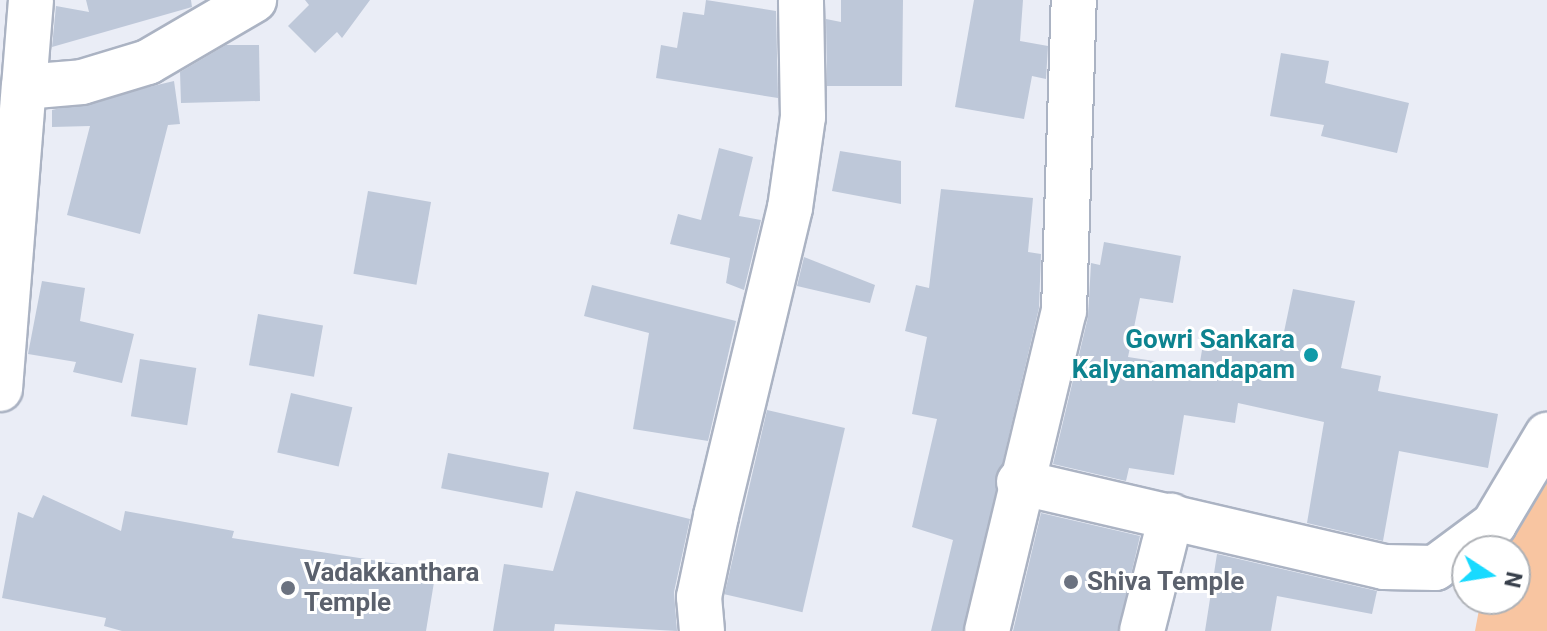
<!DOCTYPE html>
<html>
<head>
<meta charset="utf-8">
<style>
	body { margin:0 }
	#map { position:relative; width:1547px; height:631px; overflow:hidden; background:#eaedf6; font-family:Roboto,sans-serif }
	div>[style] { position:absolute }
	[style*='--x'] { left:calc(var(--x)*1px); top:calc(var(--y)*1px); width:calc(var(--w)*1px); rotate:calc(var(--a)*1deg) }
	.water>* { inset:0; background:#f8c5a1 }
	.building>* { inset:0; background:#bec8d9; transform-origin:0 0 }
	.roads { filter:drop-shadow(2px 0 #abb3c3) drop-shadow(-2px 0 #abb3c3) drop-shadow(0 2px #abb3c3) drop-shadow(0 -2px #abb3c3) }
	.minor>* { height:44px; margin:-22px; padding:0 22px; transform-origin:22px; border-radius:22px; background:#fff }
	.dots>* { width:22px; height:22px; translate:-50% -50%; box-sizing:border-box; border:4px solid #fff; border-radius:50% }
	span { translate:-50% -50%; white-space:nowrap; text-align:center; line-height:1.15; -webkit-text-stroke:6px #fff; paint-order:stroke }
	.culture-label { font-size:26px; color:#0d838f; font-weight:700 }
	.right { translate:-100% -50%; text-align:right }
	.worship-label { font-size:26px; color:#5b616d; font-weight:700 }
	.left { translate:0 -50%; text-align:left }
	.north { position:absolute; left:1451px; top:535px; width:80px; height:80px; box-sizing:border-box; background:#fff; border:2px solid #afb2b7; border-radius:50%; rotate:102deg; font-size:22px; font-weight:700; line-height:32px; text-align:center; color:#373f4b }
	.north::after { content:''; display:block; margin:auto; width:28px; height:36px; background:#18daff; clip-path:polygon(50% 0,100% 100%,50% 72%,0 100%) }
</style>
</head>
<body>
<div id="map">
	<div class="water">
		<i style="clip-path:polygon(1547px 418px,1547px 631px,1475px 631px,1481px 599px,1515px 599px,1515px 551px,1490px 551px)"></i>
	</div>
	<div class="building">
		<i style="clip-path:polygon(86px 0,191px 0,192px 7px,52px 47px,56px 6px,89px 12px)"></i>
		<i style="clip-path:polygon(305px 0,370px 0,342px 38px,337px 32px,315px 53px,288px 26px,309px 5px)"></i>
		<i style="clip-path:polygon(706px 0,776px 11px,778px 98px,656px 78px,661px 45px,677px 48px,683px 12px,704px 15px)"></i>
		<i style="clip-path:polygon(841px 0,903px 0,902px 86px,827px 86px,826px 19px,841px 22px)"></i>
		<i style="clip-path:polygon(974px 0,1023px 0,1020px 41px,1048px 46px,1046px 79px,1032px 76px,1024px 119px,955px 107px)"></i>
		<i style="clip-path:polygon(226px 45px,259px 45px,260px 101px,181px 103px,180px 72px)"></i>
		<i style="clip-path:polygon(1281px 53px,1329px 61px,1325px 83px,1409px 103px,1397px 153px,1321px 136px,1324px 125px,1270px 116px)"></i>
		<i style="clip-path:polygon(174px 81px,180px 124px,168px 125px,140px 234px,67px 215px,90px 126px,52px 127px,52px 110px)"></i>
		<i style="clip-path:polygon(719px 148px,753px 157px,739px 216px,761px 220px,744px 290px,726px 283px,730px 258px,670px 244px,678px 214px,701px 220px)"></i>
		<i style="clip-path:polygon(840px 151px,901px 161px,901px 204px,832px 191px)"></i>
		<i style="clip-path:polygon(941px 189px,1033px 198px,1028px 252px,1041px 254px,1039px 308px,963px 631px,931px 631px,953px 540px,912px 527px,937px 419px,912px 414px,927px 337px,905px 331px,916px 285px,929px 288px)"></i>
		<i style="left:368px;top:191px;width:64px;height:84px;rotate:10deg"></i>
		<i style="clip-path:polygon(1104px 242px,1181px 256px,1173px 303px,1140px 298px,1128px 357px,1199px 368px,1204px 338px,1280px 351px,1293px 289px,1355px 301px,1341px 368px,1381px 376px,1378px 391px,1498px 414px,1488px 468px,1399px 451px,1383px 541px,1307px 523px,1324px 422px,1238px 403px,1235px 423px,1184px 415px,1174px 475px,1129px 468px,1126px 481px,1053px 464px,1088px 317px,1091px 263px,1100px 265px)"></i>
		<i style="clip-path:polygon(804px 257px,875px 285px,870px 303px,797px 286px)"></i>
		<i style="clip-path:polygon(42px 281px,85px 288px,80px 321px,134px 334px,122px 383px,73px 372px,76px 362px,28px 354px)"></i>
		<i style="clip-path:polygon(592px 285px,736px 321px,708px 441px,633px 429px,649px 333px,584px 316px)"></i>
		<i style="left:258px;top:314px;width:66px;height:52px;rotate:10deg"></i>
		<i style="left:140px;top:359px;width:57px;height:58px;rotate:9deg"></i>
		<i style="left:291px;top:393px;width:63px;height:61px;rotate:13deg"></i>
		<i style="left:767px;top:410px;width:80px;height:189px;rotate:13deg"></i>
		<i style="left:448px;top:453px;width:103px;height:36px;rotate:11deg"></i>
		<i style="clip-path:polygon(576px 491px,690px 519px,674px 592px,677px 631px,555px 624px,554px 631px,493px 631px,504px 564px,553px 571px)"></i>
		<i style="clip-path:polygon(43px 495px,121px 531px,125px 511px,234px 531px,232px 538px,436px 570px,426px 631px,122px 631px,104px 626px,106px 618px,2px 598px,18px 512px,33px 518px)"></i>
		<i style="clip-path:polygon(1041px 513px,1140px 536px,1118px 631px,1013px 631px)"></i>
		<i style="clip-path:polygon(1217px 554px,1377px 591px,1372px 614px,1277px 596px,1271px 631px,1205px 631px)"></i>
	</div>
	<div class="roads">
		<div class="minor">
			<i style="--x:31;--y:0;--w:87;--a:94.6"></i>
			<i style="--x:24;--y:87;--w:58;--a:-4.9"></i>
			<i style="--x:82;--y:82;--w:69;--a:-16.9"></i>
			<i style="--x:148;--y:62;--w:123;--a:-30.3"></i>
			<i style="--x:0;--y:389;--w:303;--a:-85.5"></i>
			<i style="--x:1019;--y:482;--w:375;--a:13.1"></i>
			<i style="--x:1384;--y:567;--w:51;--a:1.1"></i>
			<i style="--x:1435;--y:568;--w:74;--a:-36.7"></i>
			<i style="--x:1494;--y:524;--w:104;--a:-59.2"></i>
			<i style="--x:702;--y:631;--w:34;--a:-95"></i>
			<i style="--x:699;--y:597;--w:83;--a:-78.1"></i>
			<i style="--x:716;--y:516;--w:317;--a:-76.5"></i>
			<i style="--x:790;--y:208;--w:92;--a:-81.9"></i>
			<i style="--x:803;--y:117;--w:117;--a:-91"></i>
			<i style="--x:987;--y:631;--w:329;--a:-76.5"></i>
			<i style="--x:1064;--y:311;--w:311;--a:-88.2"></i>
			<i style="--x:1142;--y:631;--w:119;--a:-75.8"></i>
		</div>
	</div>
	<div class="dots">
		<i style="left:1311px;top:355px;background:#0f9aa8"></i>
		<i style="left:1071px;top:582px;background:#6b7280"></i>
		<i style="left:288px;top:588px;background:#6b7280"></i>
	</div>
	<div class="culture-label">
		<span class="right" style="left:1295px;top:355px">Gowri Sankara<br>Kalyanamandapam</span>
	</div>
	<div class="worship-label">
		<span class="left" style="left:304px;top:588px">Vadakkanthara<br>Temple</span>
		<span class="left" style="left:1087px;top:582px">Shiva Temple</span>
	</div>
	<div class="north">N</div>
</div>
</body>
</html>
